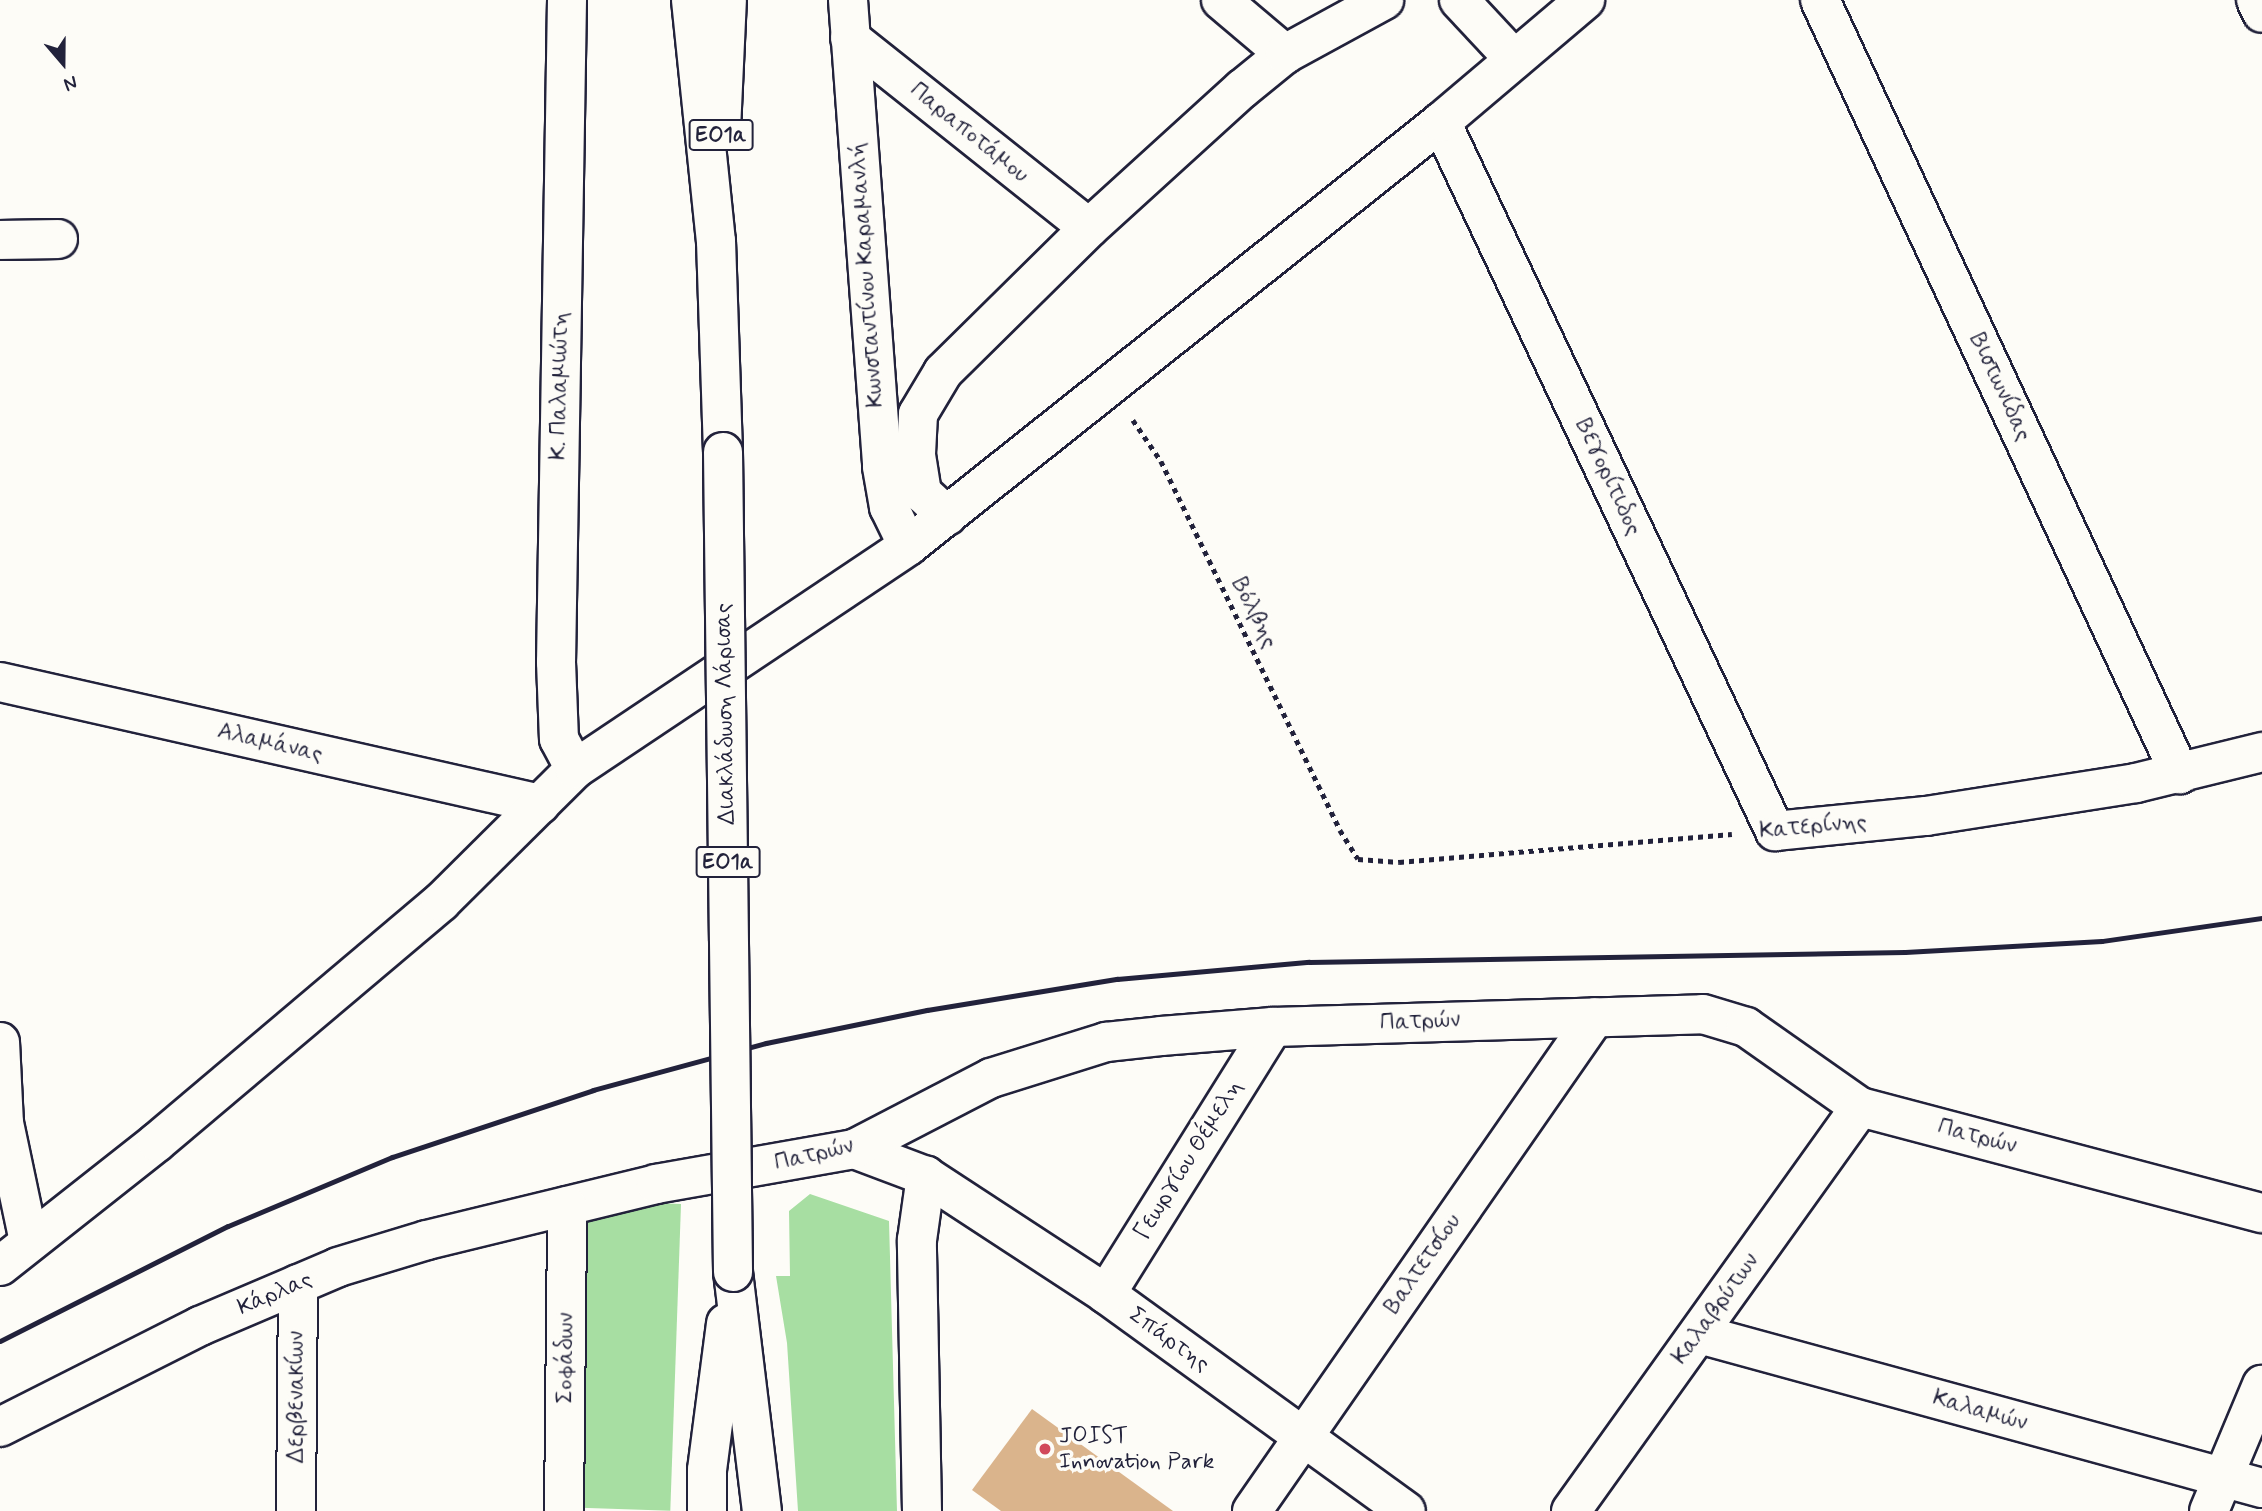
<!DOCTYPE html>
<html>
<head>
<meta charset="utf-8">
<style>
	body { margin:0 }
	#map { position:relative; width:2262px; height:1511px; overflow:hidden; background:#fdfcf7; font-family:Mynerve,sans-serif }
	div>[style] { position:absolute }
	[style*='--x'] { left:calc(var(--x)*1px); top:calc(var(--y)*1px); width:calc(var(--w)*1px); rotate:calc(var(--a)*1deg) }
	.green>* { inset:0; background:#a7dea2; transform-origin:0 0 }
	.building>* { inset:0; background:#dab48c }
	.path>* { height:4.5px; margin-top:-2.25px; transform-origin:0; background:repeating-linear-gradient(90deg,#22223b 0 5px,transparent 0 10px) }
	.roads { filter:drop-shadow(2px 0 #22223b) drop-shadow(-2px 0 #22223b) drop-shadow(0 2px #22223b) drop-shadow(0 -2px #22223b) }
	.minor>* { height:38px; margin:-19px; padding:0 19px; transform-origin:19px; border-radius:19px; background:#fdfcf7 }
	.major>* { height:38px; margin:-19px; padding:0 19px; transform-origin:19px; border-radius:19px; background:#fdfcf7 }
	.rail>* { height:5px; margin:-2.5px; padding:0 2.5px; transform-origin:2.5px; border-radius:2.5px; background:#22223b }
	.bridges { filter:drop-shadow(2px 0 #22223b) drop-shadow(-2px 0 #22223b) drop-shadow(0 2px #22223b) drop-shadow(0 -2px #22223b) }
	.major-bridge>* { height:38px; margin:-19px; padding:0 19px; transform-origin:19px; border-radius:19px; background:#fdfcf7 }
	.dots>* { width:19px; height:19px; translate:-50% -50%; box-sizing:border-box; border:4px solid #fdfcf7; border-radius:50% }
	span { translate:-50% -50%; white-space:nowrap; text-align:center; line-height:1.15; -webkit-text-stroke:7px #fdfcf7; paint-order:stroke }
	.shield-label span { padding:2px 5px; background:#fdfcf7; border:2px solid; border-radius:5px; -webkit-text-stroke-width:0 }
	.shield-label { font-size:21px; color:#22223b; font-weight:700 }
	.street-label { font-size:23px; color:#22223b }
	.poi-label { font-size:23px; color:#22223b }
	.left { translate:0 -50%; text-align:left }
	.north { position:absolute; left:28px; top:28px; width:70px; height:70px; -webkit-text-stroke:5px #fdfcf7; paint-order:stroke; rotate:160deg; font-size:19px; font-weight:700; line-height:28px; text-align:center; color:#22223b }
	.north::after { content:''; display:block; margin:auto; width:24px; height:32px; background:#22223b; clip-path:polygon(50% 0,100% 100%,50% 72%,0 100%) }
</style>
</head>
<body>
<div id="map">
	<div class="green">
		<i style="clip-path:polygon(810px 1194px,889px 1221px,897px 1511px,798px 1511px,787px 1343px,776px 1276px,790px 1276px,789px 1211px)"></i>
		<i style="left:681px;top:1204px;width:307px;height:97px;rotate:92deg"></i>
	</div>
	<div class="building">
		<i style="clip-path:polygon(1032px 1409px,1173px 1511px,1001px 1511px,972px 1490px)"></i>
	</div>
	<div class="path">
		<i style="--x:1133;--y:420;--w:50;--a:55.7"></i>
		<i style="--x:1161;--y:461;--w:410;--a:64.1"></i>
		<i style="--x:1340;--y:830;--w:34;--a:58"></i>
		<i style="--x:1358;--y:859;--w:41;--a:4.2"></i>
		<i style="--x:1399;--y:862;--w:334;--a:-4.8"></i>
	</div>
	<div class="roads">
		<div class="minor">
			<i style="--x:567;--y:0;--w:662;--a:90.95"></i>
			<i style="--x:556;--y:662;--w:77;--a:87.8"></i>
			<i style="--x:559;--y:739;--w:34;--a:62"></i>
			<i style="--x:848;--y:0;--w:468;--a:85.8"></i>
			<i style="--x:882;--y:467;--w:41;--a:80.1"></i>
			<i style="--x:889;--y:507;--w:43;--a:64"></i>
			<i style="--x:1221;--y:0;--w:84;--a:40.2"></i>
			<i style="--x:1459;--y:0;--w:81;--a:47"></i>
			<i style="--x:1820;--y:0;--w:854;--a:65.06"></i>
			<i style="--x:2256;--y:0;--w:14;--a:65"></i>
			<i style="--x:850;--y:38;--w:305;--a:38.5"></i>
			<i style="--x:1441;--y:122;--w:784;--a:64.78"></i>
			<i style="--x:1775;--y:831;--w:152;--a:-5.7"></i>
			<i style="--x:1926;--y:816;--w:213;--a:-8.9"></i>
			<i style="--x:2136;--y:783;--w:130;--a:-13.8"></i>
			<i style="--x:0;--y:240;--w:58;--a:-1"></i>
			<i style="--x:947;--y:516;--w:34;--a:-137"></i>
			<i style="--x:922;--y:493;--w:39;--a:-99"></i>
			<i style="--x:916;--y:454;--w:40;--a:-87.1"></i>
			<i style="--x:918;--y:414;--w:49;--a:-59.2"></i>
			<i style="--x:943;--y:372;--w:205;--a:-44.6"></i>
			<i style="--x:1089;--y:228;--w:207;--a:-42.3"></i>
			<i style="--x:1242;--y:89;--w:55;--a:-39.1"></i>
			<i style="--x:1285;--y:54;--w:113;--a:-28.6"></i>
			<i style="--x:0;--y:682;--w:554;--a:12.73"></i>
			<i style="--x:0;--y:1042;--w:81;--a:87.2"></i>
			<i style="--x:4;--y:1123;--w:122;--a:78.1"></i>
			<i style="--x:854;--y:1149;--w:77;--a:20.6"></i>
			<i style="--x:926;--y:1176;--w:215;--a:33.2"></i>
			<i style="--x:1106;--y:1294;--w:370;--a:35.9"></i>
			<i style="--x:0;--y:1266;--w:200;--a:-38.3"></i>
			<i style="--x:157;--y:1142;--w:372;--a:-40.2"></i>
			<i style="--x:441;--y:902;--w:189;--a:-44.8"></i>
			<i style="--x:575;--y:769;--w:401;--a:-33.8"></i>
			<i style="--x:908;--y:546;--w:681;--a:-38.5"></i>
			<i style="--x:1441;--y:122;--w:189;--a:-40.3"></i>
			<i style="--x:1106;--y:1294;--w:315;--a:-58"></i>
			<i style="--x:1699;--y:1334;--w:584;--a:15.3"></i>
			<i style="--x:0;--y:1427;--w:224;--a:-26.8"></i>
			<i style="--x:200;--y:1326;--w:150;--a:-23.1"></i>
			<i style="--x:338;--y:1267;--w:93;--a:-16.9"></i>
			<i style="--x:427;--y:1240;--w:236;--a:-13.7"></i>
			<i style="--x:656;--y:1184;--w:201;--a:-10"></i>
			<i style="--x:854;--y:1149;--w:154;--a:-27.4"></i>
			<i style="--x:991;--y:1078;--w:121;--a:-17.4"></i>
			<i style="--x:1106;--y:1042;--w:55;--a:-6.2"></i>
			<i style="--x:1161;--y:1036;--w:112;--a:-4.6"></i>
			<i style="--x:1273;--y:1027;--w:430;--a:-1.7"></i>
			<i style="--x:1703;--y:1014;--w:45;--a:16.8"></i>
			<i style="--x:1746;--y:1027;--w:139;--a:35.1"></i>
			<i style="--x:1860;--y:1107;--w:416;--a:14.8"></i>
			<i style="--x:296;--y:1511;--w:227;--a:-89.5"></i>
			<i style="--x:564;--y:1511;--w:305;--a:-89.4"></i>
			<i style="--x:922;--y:1511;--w:271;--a:-91.1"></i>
			<i style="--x:917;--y:1240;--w:65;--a:-82"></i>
			<i style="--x:1252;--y:1511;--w:601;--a:-55.23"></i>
			<i style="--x:1571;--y:1511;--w:497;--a:-54.4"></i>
			<i style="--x:2209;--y:1511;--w:137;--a:-67.2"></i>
		</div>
		<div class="major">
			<i style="--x:691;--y:0;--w:242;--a:84.1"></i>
			<i style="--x:716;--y:241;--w:211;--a:88.1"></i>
			<i style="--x:721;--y:130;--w:130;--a:-87.4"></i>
			<i style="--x:733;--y:1272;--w:241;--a:83.1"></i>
			<i style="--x:707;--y:1511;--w:41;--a:-90"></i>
			<i style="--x:707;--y:1470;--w:148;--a:-82.6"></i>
		</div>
	</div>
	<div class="rail">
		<i style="--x:0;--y:1341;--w:255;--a:-26.8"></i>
		<i style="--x:228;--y:1226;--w:178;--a:-22.8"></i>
		<i style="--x:392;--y:1157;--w:212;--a:-18.4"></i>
		<i style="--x:593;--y:1090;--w:179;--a:-15.2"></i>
		<i style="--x:766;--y:1043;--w:164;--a:-11.6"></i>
		<i style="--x:927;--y:1010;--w:193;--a:-9.3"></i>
		<i style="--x:1117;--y:979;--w:193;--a:-5.1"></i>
		<i style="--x:1309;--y:962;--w:596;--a:-0.96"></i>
		<i style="--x:1905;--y:952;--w:197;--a:-3.2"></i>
		<i style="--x:2102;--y:941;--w:162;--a:-8.2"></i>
	</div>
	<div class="bridges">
		<div class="major-bridge">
			<i style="--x:723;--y:452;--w:820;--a:89.3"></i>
		</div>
	</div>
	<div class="dots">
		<i style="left:1045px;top:1449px;background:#d1495b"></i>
	</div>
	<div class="shield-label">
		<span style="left:721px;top:135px">ΕΟ1α</span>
		<span style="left:728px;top:862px">ΕΟ1α</span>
	</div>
	<div class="street-label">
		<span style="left:969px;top:133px;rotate:39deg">Παραποτάμου</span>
		<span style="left:867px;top:275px;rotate:-94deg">Κωνσταντίνου Καραμανλή</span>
		<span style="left:560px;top:386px;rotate:-89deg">Κ. Παλαμιώτη</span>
		<span style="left:2000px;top:387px;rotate:65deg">Βιστωνίδας</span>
		<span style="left:1608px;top:477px;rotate:65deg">Βεγορίτιδος</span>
		<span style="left:1254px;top:613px;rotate:64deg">Βόλβης</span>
		<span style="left:726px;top:714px;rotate:-91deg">Διακλάδωση Λάρισας</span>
		<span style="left:270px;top:743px;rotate:13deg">Αλαμάνας</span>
		<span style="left:1813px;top:827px;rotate:-5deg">Κατερίνης</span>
		<span style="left:1420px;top:1022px;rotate:-2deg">Πατρών</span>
		<span style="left:1977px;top:1137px;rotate:15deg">Πατρών</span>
		<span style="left:814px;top:1155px;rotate:-13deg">Πατρών</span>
		<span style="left:1189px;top:1160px;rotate:-58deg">Γεωργίου Θέμελη</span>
		<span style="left:1423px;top:1264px;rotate:-55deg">Βαλτετσίου</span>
		<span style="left:275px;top:1294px;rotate:-23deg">Κάρλας</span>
		<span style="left:1716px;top:1309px;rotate:-54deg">Καλαβρύτων</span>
		<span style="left:1169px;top:1340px;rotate:36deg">Σπάρτης</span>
		<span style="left:566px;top:1358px;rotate:-89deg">Σοφάδων</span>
		<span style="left:297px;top:1397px;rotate:-90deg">Δερβενακίων</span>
		<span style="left:1980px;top:1411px;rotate:16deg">Καλαμών</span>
	</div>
	<div class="poi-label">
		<span class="left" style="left:1059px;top:1449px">JOIST<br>Innovation Park</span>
	</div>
	<div class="north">N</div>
</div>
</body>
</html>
